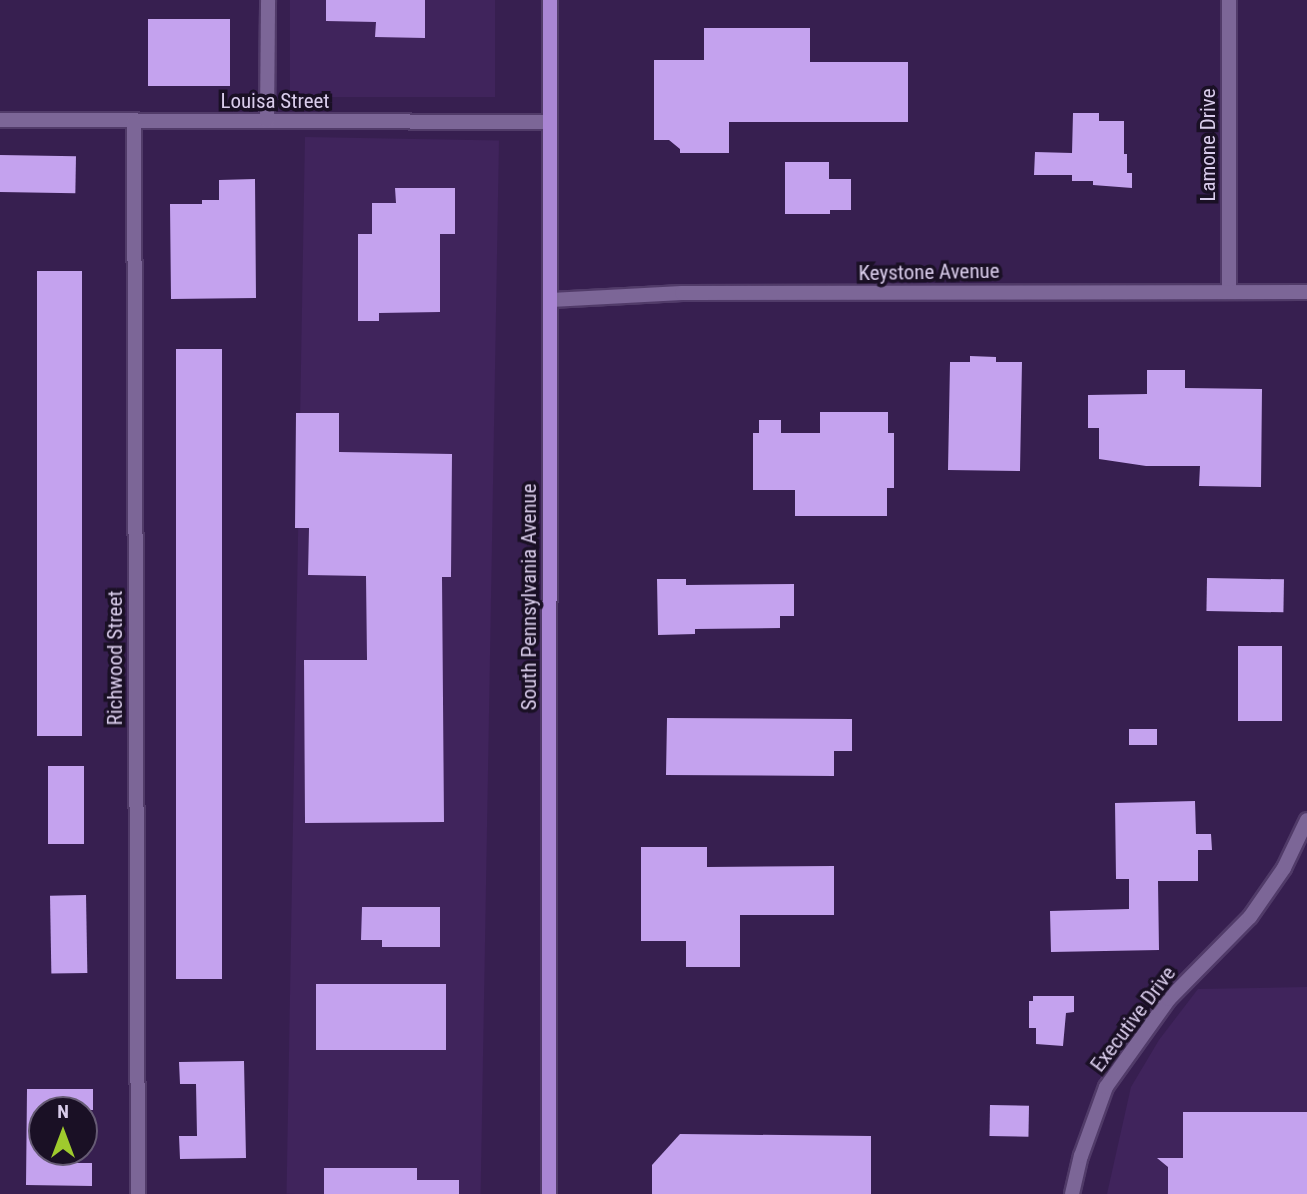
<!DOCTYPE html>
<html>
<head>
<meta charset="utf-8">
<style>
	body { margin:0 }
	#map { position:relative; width:1307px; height:1194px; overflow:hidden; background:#371f50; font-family:"Roboto Condensed",sans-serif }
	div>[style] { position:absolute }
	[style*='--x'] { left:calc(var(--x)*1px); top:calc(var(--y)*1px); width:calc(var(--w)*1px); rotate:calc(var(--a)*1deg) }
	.built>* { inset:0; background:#40245c; transform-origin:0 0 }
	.building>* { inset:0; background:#c4a2ee; transform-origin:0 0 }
	.roads { filter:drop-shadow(2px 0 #513b69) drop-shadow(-2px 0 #513b69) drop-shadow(0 2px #513b69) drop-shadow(0 -2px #513b69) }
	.minor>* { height:14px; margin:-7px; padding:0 7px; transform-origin:7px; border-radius:7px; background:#7c6697 }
	.secondary>* { height:14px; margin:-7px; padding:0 7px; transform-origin:7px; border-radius:7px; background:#a985d3 }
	span { translate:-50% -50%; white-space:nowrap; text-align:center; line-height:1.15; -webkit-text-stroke:7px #1a1025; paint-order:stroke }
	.street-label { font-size:21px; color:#d9cceb }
	.north { position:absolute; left:28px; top:1096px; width:70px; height:70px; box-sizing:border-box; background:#1a1025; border:2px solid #665b74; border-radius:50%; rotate:0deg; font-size:19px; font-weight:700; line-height:28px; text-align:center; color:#d9cceb }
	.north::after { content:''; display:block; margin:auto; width:24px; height:32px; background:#9fca2d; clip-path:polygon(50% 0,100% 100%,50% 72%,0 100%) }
</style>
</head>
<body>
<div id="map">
	<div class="built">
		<i style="left:290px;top:0;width:205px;height:97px"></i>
		<i style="left:305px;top:137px;width:194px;height:1057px;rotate:1deg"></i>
		<i style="clip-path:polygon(1307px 987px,1307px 1194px,1107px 1194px,1131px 1087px,1159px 1040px,1198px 989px)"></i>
	</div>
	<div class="building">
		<i style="clip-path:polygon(326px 0,425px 0,425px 38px,375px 37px,376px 22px,326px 21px)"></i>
		<i style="left:148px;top:19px;width:82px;height:67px"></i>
		<i style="clip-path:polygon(704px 28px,810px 28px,810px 62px,908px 62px,908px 122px,729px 122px,729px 153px,680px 153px,680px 149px,669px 140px,654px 140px,654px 60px,704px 60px)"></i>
		<i style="clip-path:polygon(1073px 113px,1099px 113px,1099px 121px,1124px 121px,1124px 154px,1127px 154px,1127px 173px,1132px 173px,1132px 188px,1093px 185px,1093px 181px,1072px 181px,1072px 175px,1034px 175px,1035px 152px,1072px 153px)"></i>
		<i style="left:0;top:155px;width:76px;height:37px;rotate:1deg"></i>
		<i style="clip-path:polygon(785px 162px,829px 162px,829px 179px,851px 179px,851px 210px,830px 210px,830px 214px,785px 214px)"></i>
		<i style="clip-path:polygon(255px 179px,256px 298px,171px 299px,170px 204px,202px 204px,202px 200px,219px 200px,219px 180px)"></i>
		<i style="clip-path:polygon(395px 188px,455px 188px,455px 234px,440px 234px,440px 312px,379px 313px,379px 321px,358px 321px,358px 234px,372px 234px,372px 203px,396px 203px)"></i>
		<i style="left:37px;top:271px;width:45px;height:465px"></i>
		<i style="left:222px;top:349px;width:630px;height:46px;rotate:90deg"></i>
		<i style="clip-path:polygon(970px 356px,996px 357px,996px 362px,1022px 362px,1020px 471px,948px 470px,950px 362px,970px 362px)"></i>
		<i style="clip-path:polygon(1147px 370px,1185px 370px,1185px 388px,1262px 389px,1261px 487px,1199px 486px,1200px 466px,1146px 466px,1099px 459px,1099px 428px,1088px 428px,1088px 395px,1147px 394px)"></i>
		<i style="clip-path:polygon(820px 412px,888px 412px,888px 433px,894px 433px,894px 488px,887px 488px,887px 516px,795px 516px,795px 490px,753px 490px,753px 433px,759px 433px,759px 420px,781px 420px,781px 433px,820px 433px)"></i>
		<i style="clip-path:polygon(296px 413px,339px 413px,339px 452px,452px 454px,451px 577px,442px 577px,444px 822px,305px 823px,304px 660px,367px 660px,366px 576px,308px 575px,309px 528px,295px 528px)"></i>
		<i style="left:1207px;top:578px;width:77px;height:33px;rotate:1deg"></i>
		<i style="clip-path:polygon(657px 579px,686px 579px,686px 585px,794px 584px,794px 616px,780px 616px,780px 628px,695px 629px,695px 634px,658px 635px)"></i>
		<i style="left:1238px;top:646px;width:44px;height:75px"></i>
		<i style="clip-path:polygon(667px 718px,852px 719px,852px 751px,834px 751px,834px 776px,666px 775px)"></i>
		<i style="left:1129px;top:729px;width:28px;height:16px"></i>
		<i style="left:48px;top:766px;width:36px;height:78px"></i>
		<i style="clip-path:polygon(1195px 801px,1196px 834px,1211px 834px,1212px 850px,1198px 850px,1198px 881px,1158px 881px,1159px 950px,1051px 952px,1050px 911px,1129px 909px,1129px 879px,1116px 879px,1115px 803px)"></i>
		<i style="clip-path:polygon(641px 847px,707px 847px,707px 867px,834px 866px,834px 915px,740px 915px,740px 967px,686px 967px,686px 941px,641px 941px)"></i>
		<i style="left:86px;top:895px;width:78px;height:36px;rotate:89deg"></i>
		<i style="clip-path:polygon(362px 907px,440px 907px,440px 947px,382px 947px,382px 940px,361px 940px)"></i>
		<i style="left:316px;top:984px;width:130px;height:66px"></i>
		<i style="clip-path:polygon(1033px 996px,1074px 996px,1074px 1012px,1066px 1013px,1063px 1046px,1036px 1044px,1036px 1028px,1029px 1028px,1029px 1001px,1033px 1001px)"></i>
		<i style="clip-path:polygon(244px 1061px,246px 1158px,180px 1159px,179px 1136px,197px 1136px,196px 1084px,180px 1084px,179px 1062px)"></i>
		<i style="clip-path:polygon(27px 1089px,93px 1089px,93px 1110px,42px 1110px,42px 1152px,75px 1152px,75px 1163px,92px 1163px,92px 1186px,26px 1185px)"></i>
		<i style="left:990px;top:1105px;width:39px;height:31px;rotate:1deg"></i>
		<i style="clip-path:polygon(1183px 1112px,1307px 1112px,1307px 1194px,1168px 1194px,1168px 1167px,1157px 1158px,1183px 1158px)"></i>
		<i style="clip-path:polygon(680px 1134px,871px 1136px,871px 1194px,652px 1194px,652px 1165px)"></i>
		<i style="clip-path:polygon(324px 1168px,417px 1168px,417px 1180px,459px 1180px,459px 1194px,324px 1194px)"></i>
	</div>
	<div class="roads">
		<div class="minor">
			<i style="--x:0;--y:120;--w:549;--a:0.21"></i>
			<i style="--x:267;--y:121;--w:121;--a:-89.5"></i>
			<i style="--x:134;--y:122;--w:1072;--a:89.79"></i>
			<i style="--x:1229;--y:291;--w:291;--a:-90"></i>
			<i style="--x:551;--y:300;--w:131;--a:-3.1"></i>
			<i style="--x:682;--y:293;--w:625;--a:-0.09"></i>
			<i style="--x:1072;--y:1194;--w:39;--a:-77"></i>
			<i style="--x:1081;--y:1156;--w:73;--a:-70.1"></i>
			<i style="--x:1106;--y:1087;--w:108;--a:-54.4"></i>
			<i style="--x:1169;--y:999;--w:115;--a:-45.4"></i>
			<i style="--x:1250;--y:917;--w:60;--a:-55.2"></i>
			<i style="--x:1284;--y:868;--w:53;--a:-64.4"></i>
		</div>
		<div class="secondary">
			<i style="--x:549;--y:1194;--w:1194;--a:-89.95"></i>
		</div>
	</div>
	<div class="street-label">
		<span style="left:275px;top:101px">Louisa Street</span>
		<span style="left:1208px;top:145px;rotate:-90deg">Lamone Drive</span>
		<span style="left:929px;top:272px;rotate:-1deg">Keystone Avenue</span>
		<span style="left:529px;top:597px;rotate:-90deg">South Pennsylvania Avenue</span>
		<span style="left:115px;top:658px;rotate:-90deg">Richwood Street</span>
		<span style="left:1133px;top:1019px;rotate:-53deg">Executive Drive</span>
	</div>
	<div class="north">N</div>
</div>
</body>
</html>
